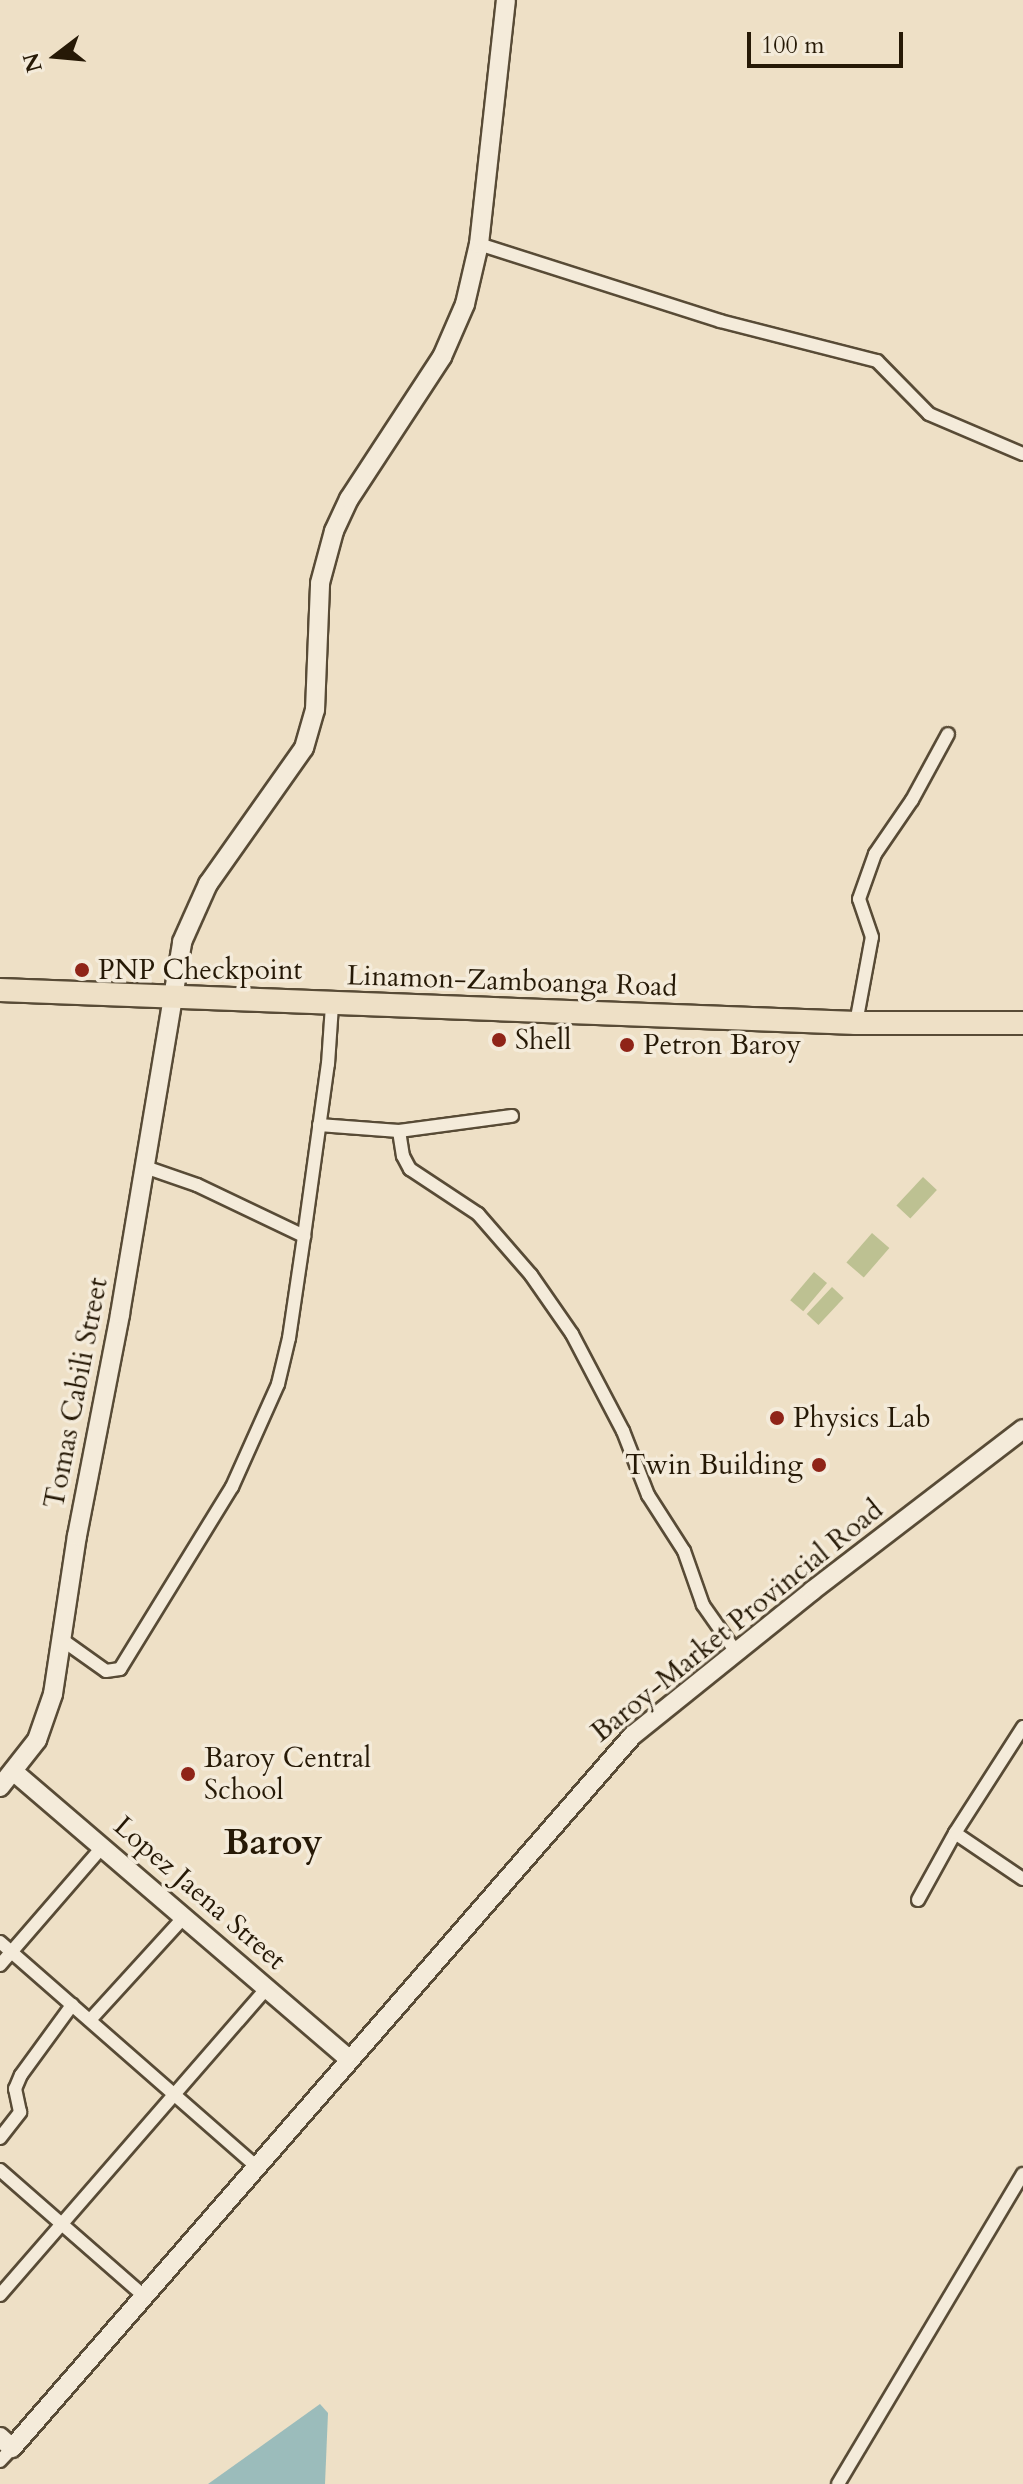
<!DOCTYPE html>
<html>
<head>
<meta charset="utf-8">
<style>
	body { margin:0 }
	#map { position:relative; width:1023px; height:2484px; overflow:hidden; background:#eee0c6; font-family:Cardo,serif }
	div>[style] { position:absolute }
	[style*='--x'] { left:calc(var(--x)*1px); top:calc(var(--y)*1px); width:calc(var(--w)*1px); rotate:calc(var(--a)*1deg) }
	.green>* { inset:0; background:#bdc192; transform-origin:0 0 }
	.water>* { inset:0; background:#9bbcbb }
	.roads { filter:drop-shadow(2px 0 #584b36) drop-shadow(-2px 0 #584b36) drop-shadow(0 2px #584b36) drop-shadow(0 -2px #584b36) }
	.street>* { height:12px; margin:-6px; padding:0 6px; transform-origin:6px; border-radius:6px; background:#f4ebda }
	.secondary>* { height:18px; margin:-9px; padding:0 9px; transform-origin:9px; border-radius:9px; background:#f4ebda }
	.highway>* { height:22px; margin:-11px; padding:0 11px; transform-origin:11px; border-radius:11px; background:#eee0c6 }
	.dots>* { width:22px; height:22px; translate:-50% -50%; box-sizing:border-box; border:4px solid #f4ebda; border-radius:50% }
	span { translate:-50% -50%; white-space:nowrap; text-align:center; line-height:1.15; -webkit-text-stroke:7px #f4ebda; paint-order:stroke }
	.poi-label { font-size:28px; color:#261906 }
	.left { translate:0 -50%; text-align:left }
	.right { translate:-100% -50%; text-align:right }
	.street-label { font-size:28px; color:#261906 }
	.district-label { font-size:36px; color:#261906; font-weight:700 }
	.north { position:absolute; left:16px; top:16px; width:80px; height:80px; -webkit-text-stroke:6px #f4ebda; paint-order:stroke; rotate:254deg; font-size:22px; font-weight:700; line-height:32px; text-align:center; color:#261906 }
	.north::after { content:''; display:block; margin:auto; width:28px; height:36px; background:#261906; clip-path:polygon(50% 0,100% 100%,50% 72%,0 100%) }
	.scale { position:absolute; left:747px; top:32px; width:156px; height:36px; box-sizing:border-box; border:4px solid #261906; border-top:0; padding-left:10px; font-size:24px; line-height:28px; white-space:nowrap; color:#261906; -webkit-text-stroke:6px #f4ebda; paint-order:stroke }
</style>
</head>
<body>
<div id="map">
	<div class="green">
		<i style="left:923px;top:1177px;width:19px;height:39px;rotate:43deg"></i>
		<i style="left:872px;top:1233px;width:23px;height:39px;rotate:41deg"></i>
		<i style="left:814px;top:1272px;width:17px;height:37px;rotate:40deg"></i>
		<i style="left:832px;top:1287px;width:16px;height:37px;rotate:43deg"></i>
	</div>
	<div class="water">
		<i style="clip-path:polygon(320px 2404px,328px 2413px,325px 2484px,208px 2484px)"></i>
	</div>
	<div class="roads">
		<div class="street">
			<i style="--x:479;--y:244;--w:253;--a:17.7"></i>
			<i style="--x:720;--y:321;--w:162;--a:14.3"></i>
			<i style="--x:877;--y:361;--w:74;--a:45.5"></i>
			<i style="--x:929;--y:414;--w:102;--a:23.1"></i>
			<i style="--x:856;--y:1023;--w:87;--a:-79.5"></i>
			<i style="--x:872;--y:937;--w:40;--a:-108.9"></i>
			<i style="--x:859;--y:899;--w:48;--a:-70.4"></i>
			<i style="--x:875;--y:854;--w:65;--a:-55.6"></i>
			<i style="--x:912;--y:800;--w:75;--a:-61.4"></i>
			<i style="--x:319;--y:1125;--w:80;--a:4.3"></i>
			<i style="--x:399;--y:1131;--w:114;--a:-7.6"></i>
			<i style="--x:399;--y:1131;--w:25;--a:81"></i>
			<i style="--x:403;--y:1156;--w:15;--a:62"></i>
			<i style="--x:410;--y:1169;--w:82;--a:33.5"></i>
			<i style="--x:478;--y:1214;--w:81;--a:49"></i>
			<i style="--x:531;--y:1275;--w:72;--a:55.2"></i>
			<i style="--x:572;--y:1334;--w:110;--a:62.3"></i>
			<i style="--x:623;--y:1431;--w:69;--a:68.7"></i>
			<i style="--x:648;--y:1495;--w:67;--a:57.3"></i>
			<i style="--x:684;--y:1551;--w:57;--a:70.6"></i>
			<i style="--x:703;--y:1605;--w:57;--a:54.9"></i>
			<i style="--x:145;--y:1167;--w:55;--a:19.1"></i>
			<i style="--x:197;--y:1185;--w:119;--a:25.5"></i>
			<i style="--x:61;--y:1639;--w:55;--a:35.4"></i>
			<i style="--x:106;--y:1671;--w:14;--a:-8"></i>
			<i style="--x:120;--y:1669;--w:214;--a:-58.4"></i>
			<i style="--x:232;--y:1487;--w:113;--a:-65.9"></i>
			<i style="--x:278;--y:1384;--w:47;--a:-76.6"></i>
			<i style="--x:289;--y:1338;--w:103;--a:-81.6"></i>
			<i style="--x:304;--y:1236;--w:174;--a:-82.1"></i>
			<i style="--x:328;--y:1064;--w:59;--a:-86.1"></i>
			<i style="--x:955;--y:1833;--w:82;--a:34.1"></i>
			<i style="--x:918;--y:1900;--w:77;--a:-61.1"></i>
			<i style="--x:955;--y:1833;--w:126;--a:-57.3"></i>
			<i style="--x:0;--y:1942;--w:340;--a:41.2"></i>
			<i style="--x:0;--y:1965;--w:157;--a:-49.1"></i>
			<i style="--x:90;--y:2020;--w:141;--a:-47.6"></i>
			<i style="--x:0;--y:2138;--w:33;--a:-52"></i>
			<i style="--x:20;--y:2112;--w:24;--a:-102"></i>
			<i style="--x:15;--y:2089;--w:15;--a:-67"></i>
			<i style="--x:21;--y:2075;--w:87;--a:-53.9"></i>
			<i style="--x:0;--y:2170;--w:191;--a:41.2"></i>
			<i style="--x:0;--y:2295;--w:407;--a:-49"></i>
			<i style="--x:0;--y:2461;--w:18;--a:-47"></i>
			<i style="--x:838;--y:2484;--w:361;--a:-59.2"></i>
		</div>
		<div class="secondary">
			<i style="--x:13;--y:1771;--w:443;--a:40.6"></i>
			<i style="--x:0;--y:1787;--w:60;--a:-51.8"></i>
			<i style="--x:37;--y:1740;--w:49;--a:-70.8"></i>
			<i style="--x:53;--y:1694;--w:160;--a:-81.4"></i>
			<i style="--x:77;--y:1536;--w:226;--a:-79"></i>
			<i style="--x:120;--y:1314;--w:377;--a:-80.5"></i>
			<i style="--x:182;--y:942;--w:64;--a:-65.9"></i>
			<i style="--x:208;--y:884;--w:166;--a:-54.8"></i>
			<i style="--x:304;--y:748;--w:40;--a:-74"></i>
			<i style="--x:315;--y:710;--w:127;--a:-87.7"></i>
			<i style="--x:320;--y:583;--w:54;--a:-74.9"></i>
			<i style="--x:334;--y:531;--w:35;--a:-65"></i>
			<i style="--x:349;--y:499;--w:170;--a:-56.8"></i>
			<i style="--x:442;--y:357;--w:58;--a:-66.5"></i>
			<i style="--x:465;--y:304;--w:62;--a:-76.9"></i>
			<i style="--x:479;--y:244;--w:245;--a:-83.7"></i>
			<i style="--x:0;--y:2437;--w:16;--a:43"></i>
			<i style="--x:12;--y:2448;--w:946;--a:-48.95"></i>
			<i style="--x:633;--y:1735;--w:230;--a:-38.8"></i>
			<i style="--x:812;--y:1591;--w:266;--a:-37.5"></i>
		</div>
		<div class="highway">
			<i style="--x:0;--y:990;--w:857;--a:2.21"></i>
			<i style="--x:856;--y:1023;--w:167;--a:0"></i>
		</div>
	</div>
	<div class="dots">
		<i style="left:82px;top:970px;background:#8f2418"></i>
		<i style="left:499px;top:1040px;background:#8f2418"></i>
		<i style="left:627px;top:1045px;background:#8f2418"></i>
		<i style="left:777px;top:1418px;background:#8f2418"></i>
		<i style="left:819px;top:1465px;background:#8f2418"></i>
		<i style="left:188px;top:1774px;background:#8f2418"></i>
	</div>
	<div class="poi-label">
		<span class="left" style="left:98px;top:970px">PNP Checkpoint</span>
		<span class="left" style="left:515px;top:1040px">Shell</span>
		<span class="left" style="left:643px;top:1045px">Petron Baroy</span>
		<span class="left" style="left:793px;top:1418px">Physics Lab</span>
		<span class="right" style="left:803px;top:1465px">Twin Building</span>
		<span class="left" style="left:204px;top:1774px">Baroy Central<br>School</span>
	</div>
	<div class="street-label">
		<span style="left:512px;top:981px;rotate:2deg">Linamon-Zamboanga Road</span>
		<span style="left:76px;top:1393px;rotate:-79deg">Tomas Cabili Street</span>
		<span style="left:737px;top:1621px;rotate:-39deg">Baroy-Market Provincial Road</span>
		<span style="left:200px;top:1893px;rotate:41deg">Lopez Jaena Street</span>
	</div>
	<div class="district-label">
		<span style="left:273px;top:1843px">Baroy</span>
	</div>
	<div class="north">N</div>
	<div class="scale">100 m</div>
</div>
</body>
</html>
